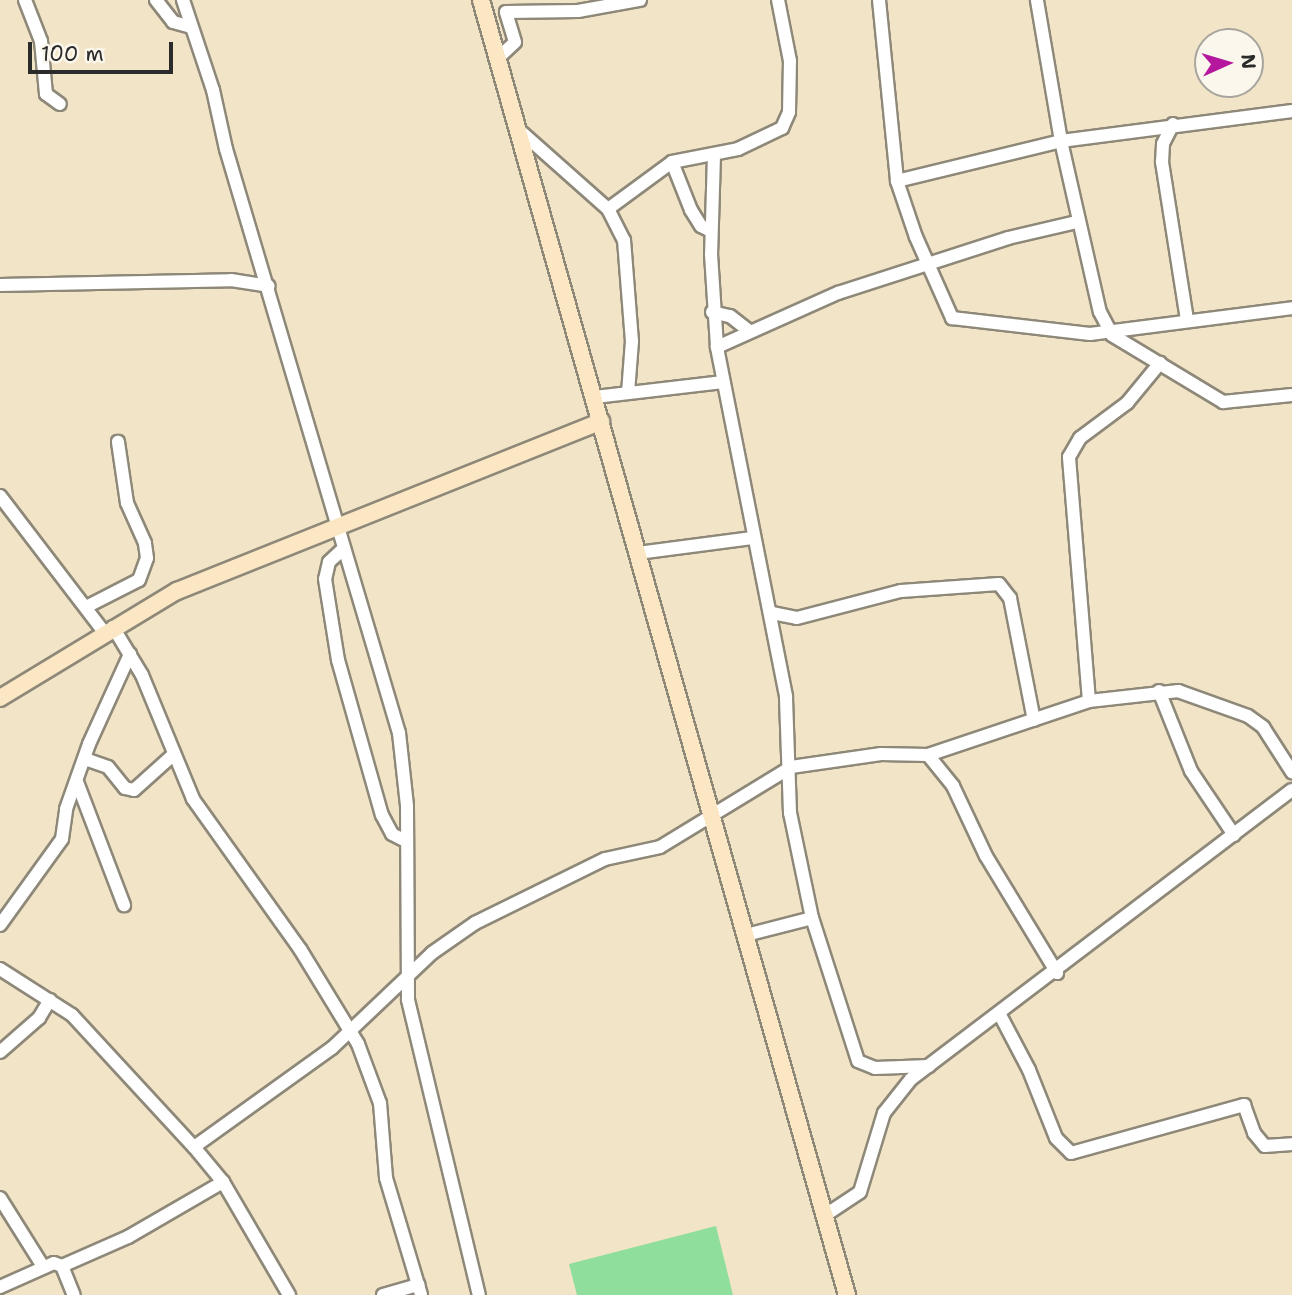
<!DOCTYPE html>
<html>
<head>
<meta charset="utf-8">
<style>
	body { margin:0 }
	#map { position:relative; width:1292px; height:1295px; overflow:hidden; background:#f2e4c7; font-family:"Shantell Sans",sans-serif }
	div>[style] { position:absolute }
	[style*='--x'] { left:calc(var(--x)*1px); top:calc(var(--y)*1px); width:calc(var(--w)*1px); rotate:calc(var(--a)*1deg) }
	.green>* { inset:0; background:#90de9c }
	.roads { filter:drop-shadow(2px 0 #8e8879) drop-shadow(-2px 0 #8e8879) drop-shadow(0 2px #8e8879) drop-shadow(0 -2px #8e8879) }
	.street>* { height:12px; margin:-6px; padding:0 6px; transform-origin:6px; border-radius:6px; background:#fff }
	.secondary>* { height:16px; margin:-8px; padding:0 8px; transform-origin:8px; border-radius:8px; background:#fbe7c3 }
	span { translate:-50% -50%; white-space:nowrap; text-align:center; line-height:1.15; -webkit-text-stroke:6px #fbf7ec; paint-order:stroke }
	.north { position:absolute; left:1194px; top:28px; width:70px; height:70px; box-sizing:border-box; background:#fbf7ec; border:2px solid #a8a59f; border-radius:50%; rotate:86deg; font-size:19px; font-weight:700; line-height:28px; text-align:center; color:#2b2b2b }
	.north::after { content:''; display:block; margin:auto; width:24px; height:32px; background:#b5179e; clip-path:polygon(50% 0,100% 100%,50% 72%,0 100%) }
	.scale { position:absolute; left:28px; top:42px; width:145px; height:32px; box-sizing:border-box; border:4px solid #2b2b2b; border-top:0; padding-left:9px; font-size:21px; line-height:24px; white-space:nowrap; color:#2b2b2b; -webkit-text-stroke:5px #fbf7ec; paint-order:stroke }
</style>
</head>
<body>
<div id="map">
	<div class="green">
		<i style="clip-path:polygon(716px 1226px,733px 1295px,577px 1295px,569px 1264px)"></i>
	</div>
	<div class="roads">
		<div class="street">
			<i style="--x:25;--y:0;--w:44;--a:68.7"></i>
			<i style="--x:41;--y:41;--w:53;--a:84.6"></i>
			<i style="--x:46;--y:94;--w:17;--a:36"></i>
			<i style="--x:156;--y:0;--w:28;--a:52"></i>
			<i style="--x:173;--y:22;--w:16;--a:15"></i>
			<i style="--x:183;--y:0;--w:95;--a:71.6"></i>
			<i style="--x:213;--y:90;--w:60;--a:77.6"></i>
			<i style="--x:226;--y:149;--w:609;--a:73.5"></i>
			<i style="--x:399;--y:733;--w:73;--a:83.7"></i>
			<i style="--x:407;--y:806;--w:194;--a:89.7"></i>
			<i style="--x:408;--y:1000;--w:303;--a:76.5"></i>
			<i style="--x:879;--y:0;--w:182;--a:84.3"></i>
			<i style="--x:897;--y:181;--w:59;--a:71.3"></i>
			<i style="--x:916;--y:237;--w:89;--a:66"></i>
			<i style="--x:952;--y:318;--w:139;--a:6.6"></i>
			<i style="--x:1090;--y:334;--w:204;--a:-7.3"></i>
			<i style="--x:498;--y:58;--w:23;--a:-43"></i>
			<i style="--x:515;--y:42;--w:31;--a:-107"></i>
			<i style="--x:506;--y:12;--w:72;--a:-0.8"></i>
			<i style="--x:578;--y:11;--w:63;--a:-10.1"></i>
			<i style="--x:1292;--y:111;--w:233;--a:172.6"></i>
			<i style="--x:1061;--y:141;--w:175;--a:77.2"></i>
			<i style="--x:1100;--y:312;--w:26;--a:62"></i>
			<i style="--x:1112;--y:335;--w:130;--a:31.1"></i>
			<i style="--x:1223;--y:402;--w:69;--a:-5.8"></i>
			<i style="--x:1173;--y:124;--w:22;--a:117"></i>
			<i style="--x:1163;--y:144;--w:18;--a:93"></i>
			<i style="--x:1162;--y:162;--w:160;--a:81"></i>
			<i style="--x:519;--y:130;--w:119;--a:41.6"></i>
			<i style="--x:608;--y:209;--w:35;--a:63"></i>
			<i style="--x:624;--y:240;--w:101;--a:85.5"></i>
			<i style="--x:632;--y:341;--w:52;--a:94.4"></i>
			<i style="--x:714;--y:155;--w:99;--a:91.7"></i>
			<i style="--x:711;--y:254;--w:93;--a:86.3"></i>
			<i style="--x:672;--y:162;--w:52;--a:68.4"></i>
			<i style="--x:691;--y:210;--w:19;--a:58"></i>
			<i style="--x:701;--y:226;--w:11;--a:27"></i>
			<i style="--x:897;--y:181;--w:169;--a:-13.7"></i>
			<i style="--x:1061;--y:141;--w:143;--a:-99.7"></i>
			<i style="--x:608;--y:209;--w:79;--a:-36.3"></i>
			<i style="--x:672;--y:162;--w:67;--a:-11.1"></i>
			<i style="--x:738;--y:149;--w:49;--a:-25.5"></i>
			<i style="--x:782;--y:128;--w:17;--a:-66"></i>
			<i style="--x:789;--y:112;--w:51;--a:-88.9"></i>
			<i style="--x:790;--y:61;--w:62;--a:-101.1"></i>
			<i style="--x:0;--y:285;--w:231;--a:-1.2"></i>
			<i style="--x:231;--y:280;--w:38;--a:9"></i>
			<i style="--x:712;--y:312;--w:18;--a:13"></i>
			<i style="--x:730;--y:316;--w:24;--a:38"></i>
			<i style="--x:595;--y:397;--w:129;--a:-6.7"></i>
			<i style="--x:0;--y:496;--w:171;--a:52.6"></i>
			<i style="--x:343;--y:549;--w:19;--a:137"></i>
			<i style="--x:329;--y:562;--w:17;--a:103"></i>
			<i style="--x:325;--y:579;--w:82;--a:80.9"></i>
			<i style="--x:338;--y:660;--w:161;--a:74.2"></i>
			<i style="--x:382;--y:815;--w:21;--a:62"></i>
			<i style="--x:392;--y:834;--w:16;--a:27"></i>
			<i style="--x:638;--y:553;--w:115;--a:-7.5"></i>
			<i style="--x:86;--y:607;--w:59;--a:-27"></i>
			<i style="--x:139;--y:580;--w:23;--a:-70"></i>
			<i style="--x:147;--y:558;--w:15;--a:-98"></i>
			<i style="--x:145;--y:543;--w:44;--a:-114.2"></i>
			<i style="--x:127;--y:503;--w:62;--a:-98.4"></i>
			<i style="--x:772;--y:613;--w:25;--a:11"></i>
			<i style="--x:797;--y:618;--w:107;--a:-14.6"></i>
			<i style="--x:901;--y:591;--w:98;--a:-4.1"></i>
			<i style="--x:999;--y:584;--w:18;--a:52"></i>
			<i style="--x:1010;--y:598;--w:124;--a:78.9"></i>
			<i style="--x:113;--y:627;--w:56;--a:58.9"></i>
			<i style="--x:142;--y:675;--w:134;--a:67.6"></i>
			<i style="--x:193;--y:799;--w:184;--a:54.5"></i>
			<i style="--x:300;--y:949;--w:111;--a:58.6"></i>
			<i style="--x:358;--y:1044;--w:63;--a:69.6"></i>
			<i style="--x:380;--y:1103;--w:75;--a:85.4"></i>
			<i style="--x:386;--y:1178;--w:122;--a:73.3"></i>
			<i style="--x:1159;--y:691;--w:86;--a:68.2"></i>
			<i style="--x:1191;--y:771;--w:77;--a:56.1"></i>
			<i style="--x:1089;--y:701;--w:245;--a:-94.7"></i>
			<i style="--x:1069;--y:457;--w:22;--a:-60"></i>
			<i style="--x:1080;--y:438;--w:59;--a:-36.7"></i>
			<i style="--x:1127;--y:403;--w:52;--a:-50.5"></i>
			<i style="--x:928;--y:755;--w:40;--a:51"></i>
			<i style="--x:953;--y:786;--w:77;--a:64.8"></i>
			<i style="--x:986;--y:856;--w:137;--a:58.7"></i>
			<i style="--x:85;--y:759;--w:24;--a:19"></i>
			<i style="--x:108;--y:767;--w:27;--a:51"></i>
			<i style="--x:125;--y:788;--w:9;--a:13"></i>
			<i style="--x:134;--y:790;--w:52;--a:-41.9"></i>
			<i style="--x:77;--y:782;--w:132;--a:69.1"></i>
			<i style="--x:0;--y:925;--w:106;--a:-54.2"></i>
			<i style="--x:62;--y:839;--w:30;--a:-82"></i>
			<i style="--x:66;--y:809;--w:69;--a:-70.5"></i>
			<i style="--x:89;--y:744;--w:99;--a:-65.5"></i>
			<i style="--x:746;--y:935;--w:68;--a:-14.4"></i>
			<i style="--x:0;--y:969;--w:85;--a:32.6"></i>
			<i style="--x:72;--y:1015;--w:180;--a:47.3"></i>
			<i style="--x:194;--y:1147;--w:170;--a:-35.7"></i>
			<i style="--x:332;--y:1048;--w:138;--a:-43.5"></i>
			<i style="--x:432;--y:953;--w:52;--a:-34.9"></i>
			<i style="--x:475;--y:923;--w:145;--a:-26.2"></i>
			<i style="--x:605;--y:859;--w:56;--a:-12.3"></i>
			<i style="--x:660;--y:847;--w:153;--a:-31.4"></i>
			<i style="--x:791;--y:767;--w:91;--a:-8.2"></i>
			<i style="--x:881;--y:754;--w:47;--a:1.2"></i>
			<i style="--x:928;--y:755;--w:170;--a:-18.5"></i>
			<i style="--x:1089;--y:701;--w:90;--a:-6.4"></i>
			<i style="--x:1178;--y:691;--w:74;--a:19.7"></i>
			<i style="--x:1248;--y:716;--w:19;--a:36"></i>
			<i style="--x:1263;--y:727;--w:54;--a:57.2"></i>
			<i style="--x:999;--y:1013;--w:64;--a:62.2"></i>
			<i style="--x:1029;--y:1070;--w:73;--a:68.3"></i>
			<i style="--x:1056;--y:1138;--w:21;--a:45"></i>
			<i style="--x:1071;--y:1153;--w:180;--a:-15.5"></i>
			<i style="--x:1244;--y:1105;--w:30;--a:70"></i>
			<i style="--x:1254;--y:1133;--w:17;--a:50"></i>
			<i style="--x:1265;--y:1146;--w:27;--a:-4"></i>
			<i style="--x:0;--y:1052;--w:52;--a:-41.1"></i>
			<i style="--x:39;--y:1018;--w:21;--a:-59"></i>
			<i style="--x:929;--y:1066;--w:54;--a:177.9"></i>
			<i style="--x:875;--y:1068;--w:18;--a:-158"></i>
			<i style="--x:858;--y:1061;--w:150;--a:-107.8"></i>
			<i style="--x:812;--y:918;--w:107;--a:-101.8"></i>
			<i style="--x:790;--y:813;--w:117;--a:-92"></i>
			<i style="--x:786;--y:696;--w:356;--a:-101.2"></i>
			<i style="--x:717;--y:347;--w:133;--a:-24.1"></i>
			<i style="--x:838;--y:293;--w:179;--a:-17.9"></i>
			<i style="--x:1008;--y:238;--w:71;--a:-13.1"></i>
			<i style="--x:194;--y:1147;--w:45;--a:50.4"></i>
			<i style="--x:223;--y:1182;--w:131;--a:59.7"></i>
			<i style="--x:0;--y:1198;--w:79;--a:57.9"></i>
			<i style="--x:824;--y:1216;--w:43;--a:-33.7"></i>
			<i style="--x:860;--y:1192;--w:83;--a:-73.1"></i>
			<i style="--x:884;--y:1113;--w:43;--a:-51.5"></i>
			<i style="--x:911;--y:1079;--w:478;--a:-37.2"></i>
			<i style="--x:62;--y:1266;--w:72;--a:-23.7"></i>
			<i style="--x:128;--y:1237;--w:110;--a:-30.1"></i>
			<i style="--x:0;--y:1287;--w:59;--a:-24"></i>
			<i style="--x:54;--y:1263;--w:9;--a:21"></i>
			<i style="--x:62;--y:1266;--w:31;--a:68"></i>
			<i style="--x:383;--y:1295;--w:37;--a:-16"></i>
		</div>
		<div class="secondary">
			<i style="--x:481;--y:0;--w:1346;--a:74.22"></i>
			<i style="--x:0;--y:698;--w:207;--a:-31.2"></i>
			<i style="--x:177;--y:591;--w:457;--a:-21.8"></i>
		</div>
	</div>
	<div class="north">N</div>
	<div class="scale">100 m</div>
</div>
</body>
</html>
